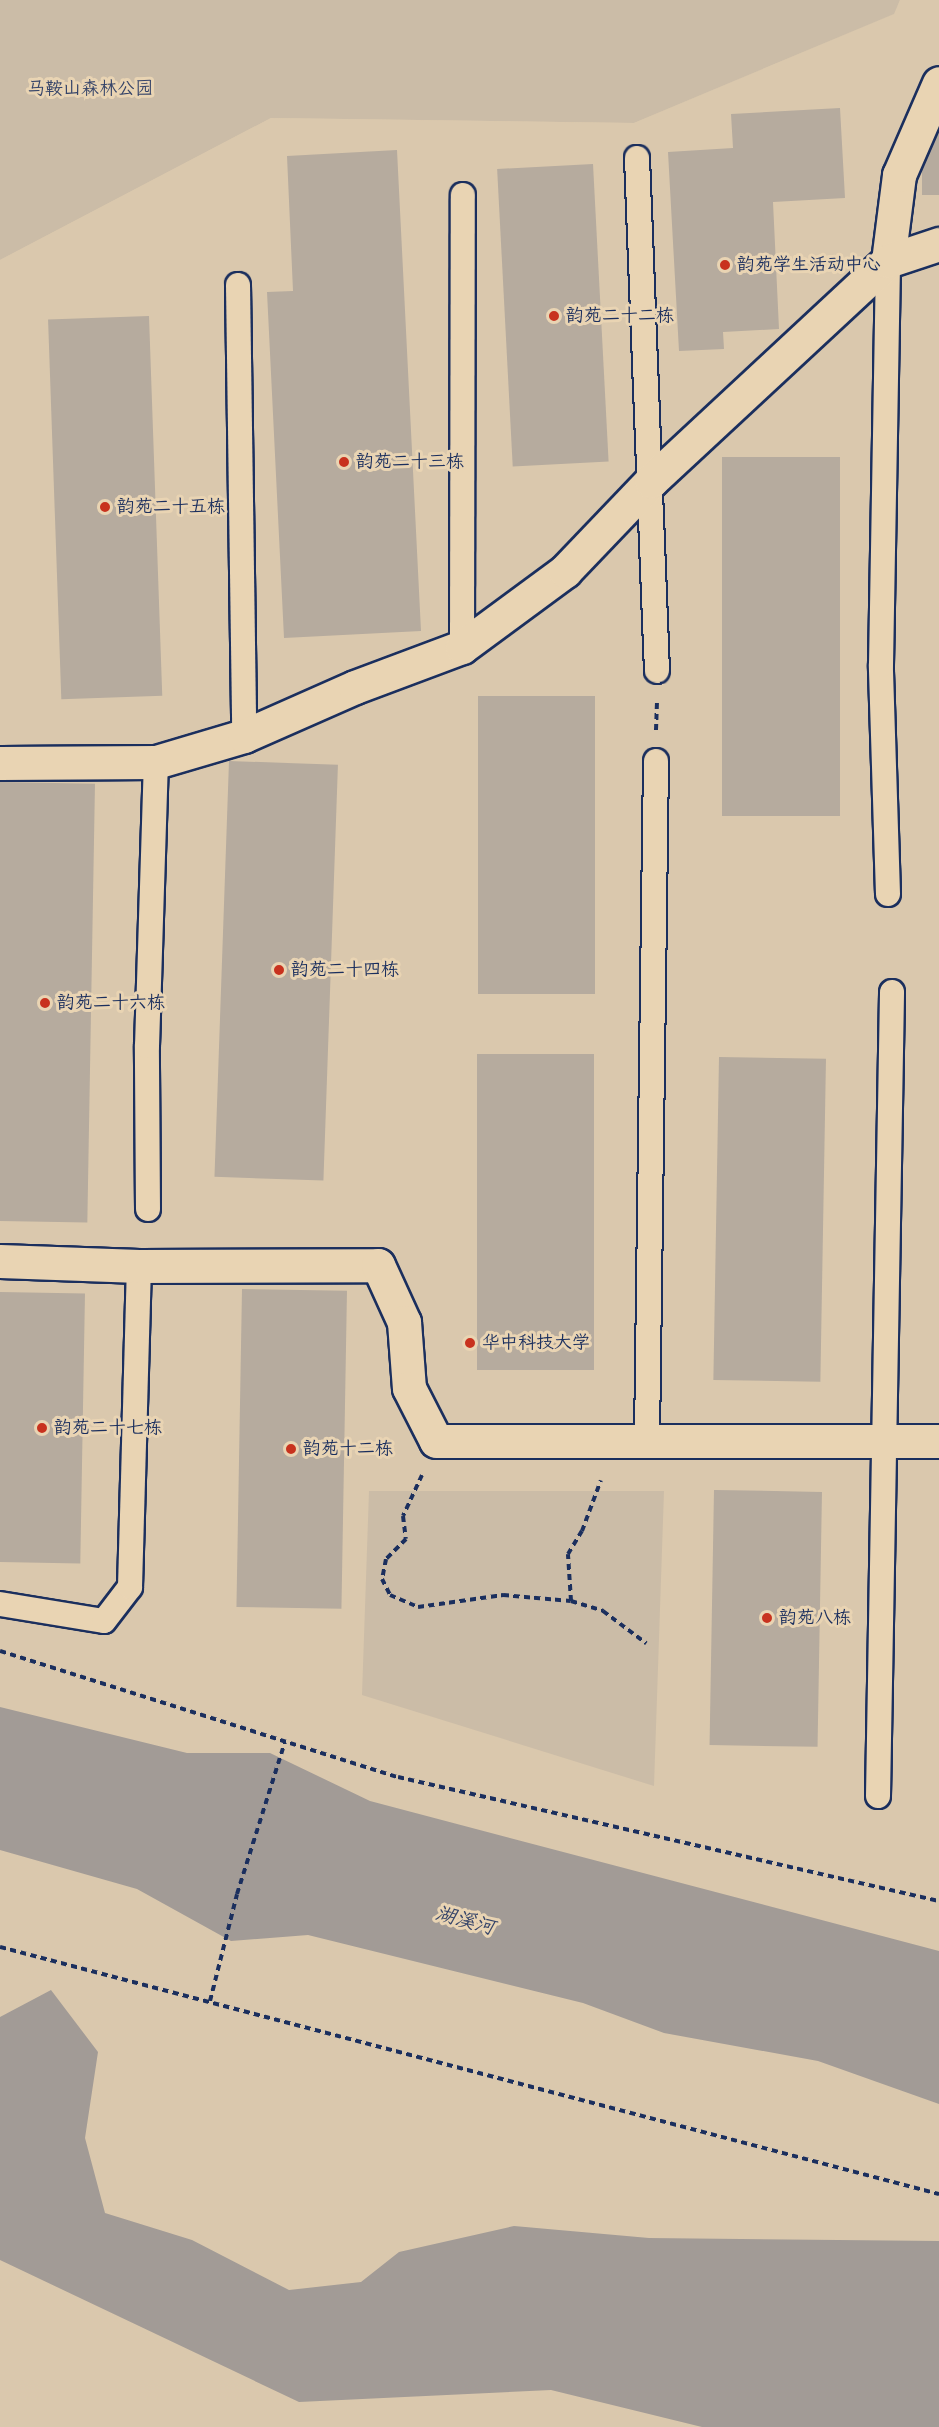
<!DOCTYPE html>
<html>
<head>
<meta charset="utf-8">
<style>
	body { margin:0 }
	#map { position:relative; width:939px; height:2427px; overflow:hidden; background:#e9d4b3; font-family:Mynerve,"LXGW WenKai TC",sans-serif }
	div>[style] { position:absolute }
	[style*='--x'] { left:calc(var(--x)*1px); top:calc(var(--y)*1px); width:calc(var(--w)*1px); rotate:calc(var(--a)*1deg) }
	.built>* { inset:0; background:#dac8ad }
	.green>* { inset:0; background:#cbbca7 }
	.water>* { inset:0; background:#a29b96 }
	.building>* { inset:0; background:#b6ab9e; transform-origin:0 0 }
	.path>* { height:4px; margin-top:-2px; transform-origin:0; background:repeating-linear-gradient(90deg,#1b2f5e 0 6px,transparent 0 10.5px) }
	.roads { filter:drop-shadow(2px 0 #1b2f5e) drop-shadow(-2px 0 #1b2f5e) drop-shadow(0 2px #1b2f5e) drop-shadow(0 -2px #1b2f5e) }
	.lane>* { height:24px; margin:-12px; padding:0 12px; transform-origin:12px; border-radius:12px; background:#e9d4b3 }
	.street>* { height:33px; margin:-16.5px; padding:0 16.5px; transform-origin:16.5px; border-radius:16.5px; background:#e9d4b3 }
	.dots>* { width:16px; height:16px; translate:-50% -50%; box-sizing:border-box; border:3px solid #e9d4b3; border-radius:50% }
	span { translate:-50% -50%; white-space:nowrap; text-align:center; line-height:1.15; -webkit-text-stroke:6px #e9d4b3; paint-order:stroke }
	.park-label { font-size:18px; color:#354469 }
	.poi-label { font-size:18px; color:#1b2f5e }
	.left { translate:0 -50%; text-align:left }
	.water-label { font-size:20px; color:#364569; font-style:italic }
</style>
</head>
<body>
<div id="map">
	<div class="built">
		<i style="clip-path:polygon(900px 0,939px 0,939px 2427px,0 2427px,0 260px,271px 118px,634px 123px,893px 14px)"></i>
	</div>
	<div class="green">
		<i style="clip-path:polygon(0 0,900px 0,894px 14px,634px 123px,271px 118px,0 260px)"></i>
		<i style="clip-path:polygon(369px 1491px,664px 1491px,654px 1786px,362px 1695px)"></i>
	</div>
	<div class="water">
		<i style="clip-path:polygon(0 1707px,187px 1753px,270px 1753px,370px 1801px,939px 1951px,939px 2104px,818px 2061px,664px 2033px,583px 2003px,308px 1935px,231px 1941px,137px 1889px,0 1850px)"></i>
		<i style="clip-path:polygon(51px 1990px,98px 2052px,85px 2138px,105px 2213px,192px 2240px,289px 2290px,361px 2282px,399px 2252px,514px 2226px,649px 2238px,939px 2241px,939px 2427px,702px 2427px,551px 2390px,299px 2402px,0 2260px,0 2017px)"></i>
	</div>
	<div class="building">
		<i style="clip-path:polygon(840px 108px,845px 198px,773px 202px,779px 329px,723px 332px,724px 349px,679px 351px,668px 152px,733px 148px,731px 114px)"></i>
		<i style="left:939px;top:131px;width:64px;height:17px;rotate:90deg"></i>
		<i style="clip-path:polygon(397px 150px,421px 631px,284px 638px,267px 292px,293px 291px,287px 156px)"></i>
		<i style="left:593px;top:164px;width:298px;height:96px;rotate:87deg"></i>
		<i style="left:149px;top:316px;width:380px;height:101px;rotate:88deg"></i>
		<i style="left:722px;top:457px;width:118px;height:359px"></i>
		<i style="left:478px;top:696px;width:117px;height:298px"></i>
		<i style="left:229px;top:761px;width:109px;height:416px;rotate:2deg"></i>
		<i style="left:0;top:782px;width:95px;height:439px;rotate:1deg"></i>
		<i style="left:477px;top:1054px;width:117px;height:316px"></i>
		<i style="left:719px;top:1057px;width:107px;height:323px;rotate:1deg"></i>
		<i style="left:242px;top:1289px;width:105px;height:318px;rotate:1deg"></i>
		<i style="left:0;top:1292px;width:85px;height:270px;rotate:1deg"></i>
		<i style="left:714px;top:1490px;width:108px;height:255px;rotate:1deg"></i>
	</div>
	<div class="path">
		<i style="--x:656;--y:730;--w:28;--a:-88"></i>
		<i style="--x:422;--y:1475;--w:45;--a:114.9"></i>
		<i style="--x:403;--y:1516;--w:23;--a:83"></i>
		<i style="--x:406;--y:1539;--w:28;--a:135"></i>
		<i style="--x:386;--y:1559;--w:20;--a:101"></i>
		<i style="--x:382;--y:1579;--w:18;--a:63"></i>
		<i style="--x:390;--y:1595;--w:30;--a:23"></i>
		<i style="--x:418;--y:1607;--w:86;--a:-8"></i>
		<i style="--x:503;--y:1595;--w:68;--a:5"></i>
		<i style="--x:571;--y:1601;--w:34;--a:17"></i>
		<i style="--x:603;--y:1611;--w:54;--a:36.7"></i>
		<i style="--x:571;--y:1601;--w:47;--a:-93.7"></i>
		<i style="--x:568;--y:1554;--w:27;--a:-59"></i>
		<i style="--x:582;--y:1531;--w:54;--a:-69.6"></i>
		<i style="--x:0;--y:1651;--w:417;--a:17.6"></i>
		<i style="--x:398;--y:1777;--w:555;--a:12.91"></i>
		<i style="--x:0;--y:1947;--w:971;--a:14.74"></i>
		<i style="--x:210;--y:2001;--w:110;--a:-75.8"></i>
		<i style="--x:237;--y:1894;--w:159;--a:-72.5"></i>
	</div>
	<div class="roads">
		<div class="lane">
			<i style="--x:637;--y:158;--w:513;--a:87.77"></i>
			<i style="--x:238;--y:285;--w:451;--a:89.2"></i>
			<i style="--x:462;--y:647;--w:452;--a:-89.9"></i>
			<i style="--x:888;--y:894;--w:229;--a:-91.8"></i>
			<i style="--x:881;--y:665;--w:404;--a:-89"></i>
			<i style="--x:148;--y:1209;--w:163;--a:-90.4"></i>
			<i style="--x:147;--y:1046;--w:284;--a:-88.2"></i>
			<i style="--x:647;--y:1439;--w:678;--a:-89.24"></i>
			<i style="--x:0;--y:1604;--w:105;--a:9.3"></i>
			<i style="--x:104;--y:1621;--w:43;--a:-52.6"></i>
			<i style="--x:130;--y:1587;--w:321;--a:-88.4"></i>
			<i style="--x:878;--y:1796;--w:804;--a:-89"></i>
		</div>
		<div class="street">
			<i style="--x:888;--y:261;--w:87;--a:-82.7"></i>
			<i style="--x:899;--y:175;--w:100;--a:-66.5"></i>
			<i style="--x:0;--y:763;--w:156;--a:-0.4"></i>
			<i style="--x:156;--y:762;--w:92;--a:-16.5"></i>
			<i style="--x:244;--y:736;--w:121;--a:-23.8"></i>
			<i style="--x:355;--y:687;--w:114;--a:-20.5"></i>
			<i style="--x:462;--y:647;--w:128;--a:-36.4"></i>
			<i style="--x:565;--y:571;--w:124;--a:-46.3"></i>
			<i style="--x:651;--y:481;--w:323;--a:-42.9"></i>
			<i style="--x:888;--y:261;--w:54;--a:-18.4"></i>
			<i style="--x:0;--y:1261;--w:139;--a:2.1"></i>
			<i style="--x:139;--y:1266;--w:239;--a:-0.2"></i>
			<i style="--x:378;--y:1265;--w:63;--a:65.5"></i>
			<i style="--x:404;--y:1322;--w:66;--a:85.7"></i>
			<i style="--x:409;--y:1388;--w:59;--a:63"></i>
			<i style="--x:436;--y:1441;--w:503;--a:0"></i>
		</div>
	</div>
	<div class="dots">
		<i style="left:725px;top:265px;background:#c8321e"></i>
		<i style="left:554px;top:316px;background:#c8321e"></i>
		<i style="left:344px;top:462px;background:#c8321e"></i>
		<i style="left:105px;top:507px;background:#c8321e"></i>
		<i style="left:279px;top:970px;background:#c8321e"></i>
		<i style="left:45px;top:1003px;background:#c8321e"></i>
		<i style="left:470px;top:1343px;background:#c8321e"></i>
		<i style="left:42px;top:1428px;background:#c8321e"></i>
		<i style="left:291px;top:1449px;background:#c8321e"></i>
		<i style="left:767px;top:1618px;background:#c8321e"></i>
	</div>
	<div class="park-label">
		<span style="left:90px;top:89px">马鞍山森林公园</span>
	</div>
	<div class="poi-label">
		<span class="left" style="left:737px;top:265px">韵苑学生活动中心</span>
		<span class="left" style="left:566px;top:316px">韵苑二十二栋</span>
		<span class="left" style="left:356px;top:462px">韵苑二十三栋</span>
		<span class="left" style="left:117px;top:507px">韵苑二十五栋</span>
		<span class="left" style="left:291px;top:970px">韵苑二十四栋</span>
		<span class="left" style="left:57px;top:1003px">韵苑二十六栋</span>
		<span class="left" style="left:482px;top:1343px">华中科技大学</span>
		<span class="left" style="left:54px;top:1428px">韵苑二十七栋</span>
		<span class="left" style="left:303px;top:1449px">韵苑十二栋</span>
		<span class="left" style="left:779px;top:1618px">韵苑八栋</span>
	</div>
	<div class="water-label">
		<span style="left:465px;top:1921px;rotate:15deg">湖溪河</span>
	</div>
</div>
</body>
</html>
